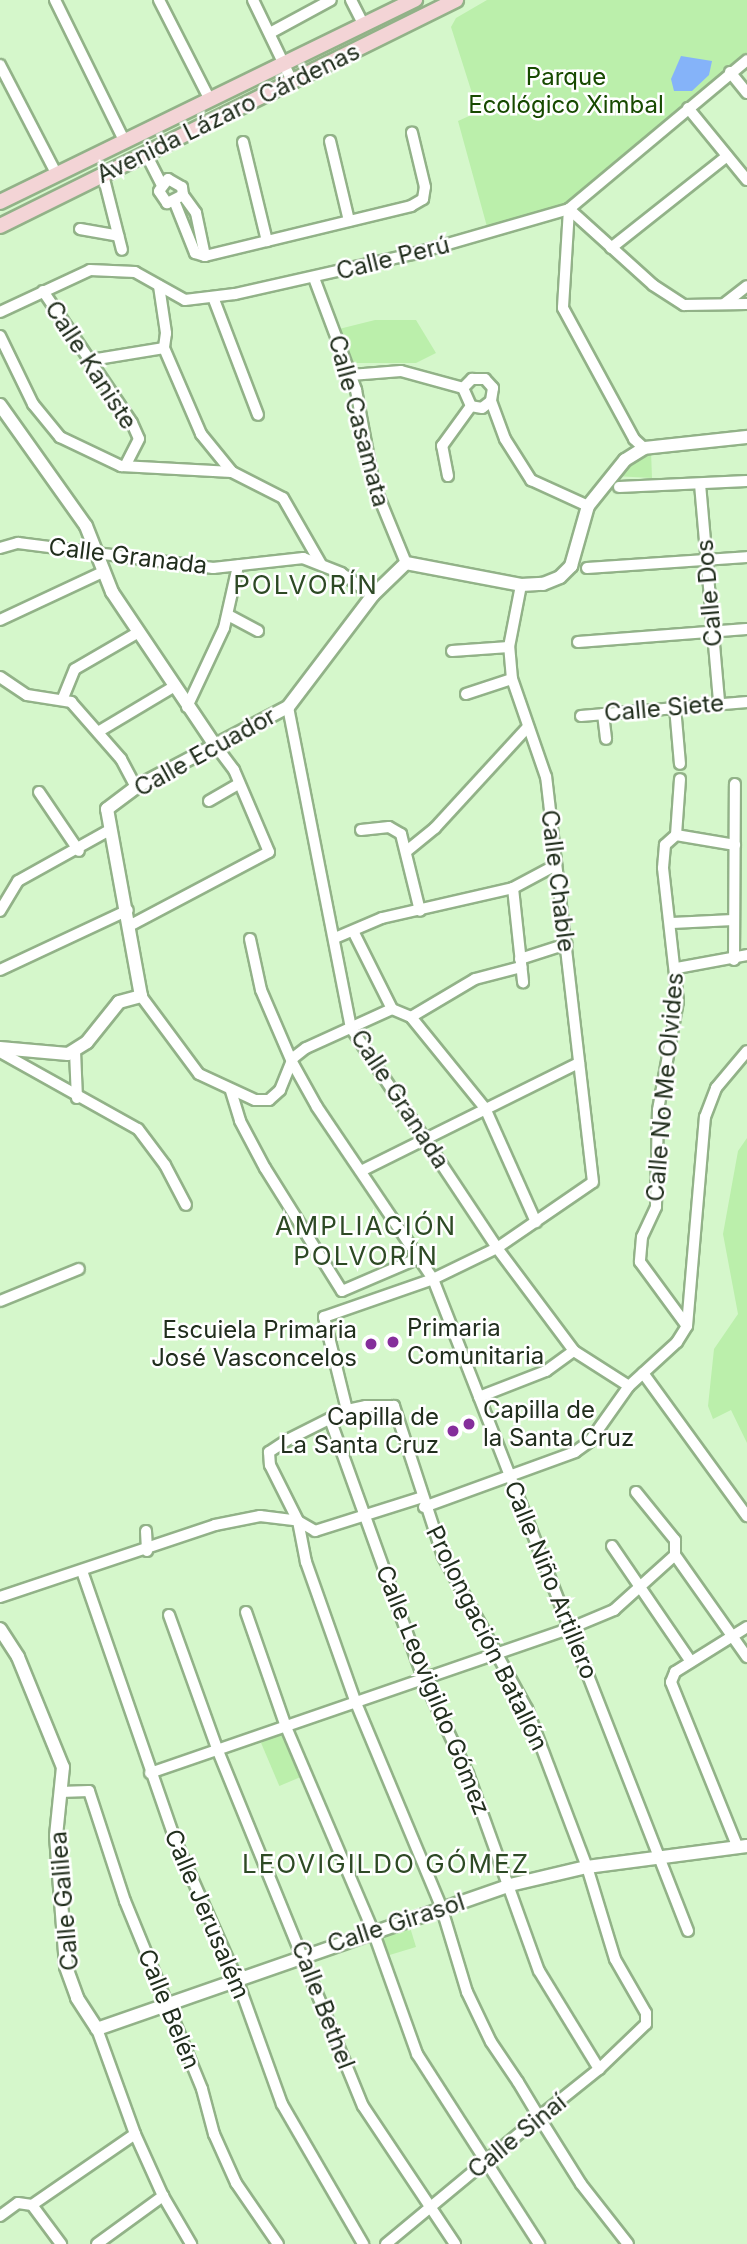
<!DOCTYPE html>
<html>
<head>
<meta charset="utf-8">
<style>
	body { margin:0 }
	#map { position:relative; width:747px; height:2244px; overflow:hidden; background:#d5f7cb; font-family:Inter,sans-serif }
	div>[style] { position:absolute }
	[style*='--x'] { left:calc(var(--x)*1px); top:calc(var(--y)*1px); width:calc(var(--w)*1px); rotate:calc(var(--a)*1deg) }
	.green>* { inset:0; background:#bbefab; transform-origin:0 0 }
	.water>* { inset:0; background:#85b3f9 }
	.roads { filter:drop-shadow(2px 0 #92b288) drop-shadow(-2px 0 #92b288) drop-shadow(0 2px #92b288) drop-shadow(0 -2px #92b288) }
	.minor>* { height:10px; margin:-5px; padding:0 5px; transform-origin:5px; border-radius:5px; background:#fff }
	.tertiary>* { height:12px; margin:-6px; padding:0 6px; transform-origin:6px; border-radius:6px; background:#fff }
	.secondary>* { height:14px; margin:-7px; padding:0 7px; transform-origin:7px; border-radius:7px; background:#f3d4d6 }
	.dots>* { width:19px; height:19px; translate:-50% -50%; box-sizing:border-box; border:4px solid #fff; border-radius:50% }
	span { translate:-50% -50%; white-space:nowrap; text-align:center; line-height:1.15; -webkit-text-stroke:5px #fff; paint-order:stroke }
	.park-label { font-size:24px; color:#174a00 }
	.street-label { font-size:24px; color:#212e1d }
	.poi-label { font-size:24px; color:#212e1d }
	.left { translate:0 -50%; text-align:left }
	.right { translate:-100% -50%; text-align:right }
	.neighbourhood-label { font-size:26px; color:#2e4a25; letter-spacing:2px }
</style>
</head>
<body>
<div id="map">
	<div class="green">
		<i style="clip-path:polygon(487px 0,747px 0,747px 60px,571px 201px,489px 234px,458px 121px,478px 112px,451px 27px,456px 18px)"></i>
		<i style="clip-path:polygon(375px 320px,416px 320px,436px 353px,416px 363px,354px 363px,339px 329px)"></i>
		<i style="clip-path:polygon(651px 451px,652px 478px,614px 476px,628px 460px)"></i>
		<i style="clip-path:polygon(747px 1138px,747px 1443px,731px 1410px,713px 1419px,708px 1406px,714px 1349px,738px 1314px,723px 1234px,738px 1151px)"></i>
		<i style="left:284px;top:1733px;width:47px;height:25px;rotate:67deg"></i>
		<i style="left:409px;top:1924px;width:24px;height:32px;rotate:73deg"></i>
	</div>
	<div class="water">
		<i style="clip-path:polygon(681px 56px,712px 61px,709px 75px,692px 91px,674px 91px,671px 79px)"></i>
	</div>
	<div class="roads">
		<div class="minor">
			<i style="--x:55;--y:0;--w:158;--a:63.8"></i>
			<i style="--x:159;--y:0;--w:112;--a:63"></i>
			<i style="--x:253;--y:0;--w:90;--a:64.3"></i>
			<i style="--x:351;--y:0;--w:28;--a:63"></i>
			<i style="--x:270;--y:33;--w:69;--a:-28.4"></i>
			<i style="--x:0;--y:65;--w:124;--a:62.6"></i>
			<i style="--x:730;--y:72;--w:27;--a:51"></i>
			<i style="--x:688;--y:108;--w:93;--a:50.7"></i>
			<i style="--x:330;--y:141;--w:82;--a:76.6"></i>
			<i style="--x:243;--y:142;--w:102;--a:76.4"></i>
			<i style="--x:146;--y:154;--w:34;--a:63"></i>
			<i style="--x:103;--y:175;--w:77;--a:75.8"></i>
			<i style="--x:183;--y:195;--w:18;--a:153"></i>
			<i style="--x:167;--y:203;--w:14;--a:-124"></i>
			<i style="--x:159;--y:191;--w:15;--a:-53"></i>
			<i style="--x:168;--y:179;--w:16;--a:30"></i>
			<i style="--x:182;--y:187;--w:8;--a:83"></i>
			<i style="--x:183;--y:195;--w:22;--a:54"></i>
			<i style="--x:196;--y:213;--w:44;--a:78.2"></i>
			<i style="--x:175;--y:203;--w:54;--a:68.2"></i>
			<i style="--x:195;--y:253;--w:10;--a:17"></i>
			<i style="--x:205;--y:256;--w:212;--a:-13.6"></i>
			<i style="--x:411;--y:206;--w:14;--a:-30"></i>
			<i style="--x:423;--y:199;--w:12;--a:-81"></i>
			<i style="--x:425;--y:187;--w:56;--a:-103.5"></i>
			<i style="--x:569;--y:209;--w:99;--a:93.5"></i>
			<i style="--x:563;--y:308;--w:149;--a:61.5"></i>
			<i style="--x:634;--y:439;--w:13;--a:42"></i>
			<i style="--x:569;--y:209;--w:113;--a:42.1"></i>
			<i style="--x:653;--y:285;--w:37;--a:33"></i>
			<i style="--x:684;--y:305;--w:63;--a:-0.9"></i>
			<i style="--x:80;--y:229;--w:39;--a:10"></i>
			<i style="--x:611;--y:248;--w:148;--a:-38.4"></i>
			<i style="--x:314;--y:278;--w:120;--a:69.4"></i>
			<i style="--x:356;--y:390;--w:97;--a:79.3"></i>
			<i style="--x:374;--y:485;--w:84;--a:67.7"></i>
			<i style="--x:159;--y:286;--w:48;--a:81.5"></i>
			<i style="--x:166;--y:333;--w:15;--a:98"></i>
			<i style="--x:164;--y:348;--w:94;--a:66.7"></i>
			<i style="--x:201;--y:434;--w:49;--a:50.8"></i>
			<i style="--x:43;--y:291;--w:159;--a:56"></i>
			<i style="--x:132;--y:423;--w:17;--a:66"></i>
			<i style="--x:139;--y:439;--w:29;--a:117"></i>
			<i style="--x:213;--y:297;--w:126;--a:69.1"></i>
			<i style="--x:724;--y:304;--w:29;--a:-38"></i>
			<i style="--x:0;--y:312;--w:99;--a:-25"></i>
			<i style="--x:90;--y:270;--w:45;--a:2.5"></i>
			<i style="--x:135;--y:272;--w:57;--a:29.2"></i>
			<i style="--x:185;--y:300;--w:50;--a:-6.8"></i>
			<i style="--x:235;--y:294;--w:182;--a:-12.7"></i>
			<i style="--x:413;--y:254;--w:162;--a:-16.1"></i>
			<i style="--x:569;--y:209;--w:232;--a:-39.9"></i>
			<i style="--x:0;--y:336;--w:76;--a:64.1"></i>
			<i style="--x:33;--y:404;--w:43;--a:50.7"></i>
			<i style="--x:60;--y:437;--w:68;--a:25.4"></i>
			<i style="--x:121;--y:466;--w:111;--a:3.1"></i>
			<i style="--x:232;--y:472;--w:57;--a:27"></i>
			<i style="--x:283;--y:498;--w:76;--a:60.1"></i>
			<i style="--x:91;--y:360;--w:74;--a:-9.3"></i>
			<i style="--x:351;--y:375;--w:50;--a:-4.6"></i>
			<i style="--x:401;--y:371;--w:64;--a:15.3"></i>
			<i style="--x:491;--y:401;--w:11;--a:142"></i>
			<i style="--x:482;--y:408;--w:11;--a:-170"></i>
			<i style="--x:471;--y:406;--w:20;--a:-114"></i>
			<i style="--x:463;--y:388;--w:13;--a:-45"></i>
			<i style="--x:472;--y:379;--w:13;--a:0"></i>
			<i style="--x:485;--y:379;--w:12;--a:48"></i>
			<i style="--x:493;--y:388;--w:13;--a:99"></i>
			<i style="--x:491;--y:401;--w:40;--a:69.8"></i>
			<i style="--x:505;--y:439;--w:49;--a:57.6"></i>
			<i style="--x:531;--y:480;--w:63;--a:24.5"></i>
			<i style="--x:448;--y:476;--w:31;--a:-101"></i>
			<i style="--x:442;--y:446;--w:49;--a:-54.1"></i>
			<i style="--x:700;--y:484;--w:220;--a:85"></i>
			<i style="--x:619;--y:487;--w:128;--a:-2.7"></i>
			<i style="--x:0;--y:548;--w:19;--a:-16"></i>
			<i style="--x:18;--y:543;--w:197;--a:7.3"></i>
			<i style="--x:213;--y:568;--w:91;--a:-6.3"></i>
			<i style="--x:303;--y:558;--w:41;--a:21.5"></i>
			<i style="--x:341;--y:573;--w:39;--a:35"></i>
			<i style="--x:587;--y:568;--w:160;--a:-3.9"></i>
			<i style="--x:228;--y:615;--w:34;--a:28"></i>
			<i style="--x:0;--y:620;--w:111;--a:-25"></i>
			<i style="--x:578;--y:642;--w:169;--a:-4.4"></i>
			<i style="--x:452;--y:651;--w:57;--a:-4"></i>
			<i style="--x:0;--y:677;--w:32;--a:34"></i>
			<i style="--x:27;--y:695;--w:45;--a:9"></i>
			<i style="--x:71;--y:702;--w:76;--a:48.7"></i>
			<i style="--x:121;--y:759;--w:32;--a:62"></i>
			<i style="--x:466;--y:694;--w:48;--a:-18.1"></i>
			<i style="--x:63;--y:698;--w:31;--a:-68"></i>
			<i style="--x:75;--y:669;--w:72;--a:-30.1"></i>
			<i style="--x:187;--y:707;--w:87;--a:-64.9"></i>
			<i style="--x:224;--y:628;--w:64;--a:-77.3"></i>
			<i style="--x:288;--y:707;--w:327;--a:78.9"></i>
			<i style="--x:351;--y:1028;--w:264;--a:56.4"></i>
			<i style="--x:497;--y:1248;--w:129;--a:53.2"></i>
			<i style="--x:574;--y:1351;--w:65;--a:32.5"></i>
			<i style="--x:675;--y:707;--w:57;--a:85"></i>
			<i style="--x:603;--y:714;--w:25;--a:83"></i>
			<i style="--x:581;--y:716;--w:167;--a:-4.8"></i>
			<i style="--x:98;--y:732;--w:90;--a:-30.9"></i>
			<i style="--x:39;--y:792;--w:71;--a:55.9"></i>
			<i style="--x:209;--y:801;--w:34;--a:-30"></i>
			<i style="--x:361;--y:830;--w:28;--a:-6"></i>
			<i style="--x:389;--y:827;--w:14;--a:30"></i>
			<i style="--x:401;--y:834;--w:79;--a:76.1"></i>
			<i style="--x:676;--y:835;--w:15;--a:138"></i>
			<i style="--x:665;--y:845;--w:23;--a:95"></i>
			<i style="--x:663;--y:868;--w:134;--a:83.6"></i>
			<i style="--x:678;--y:1001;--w:111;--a:100.4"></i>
			<i style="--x:658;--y:1110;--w:97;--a:91.2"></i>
			<i style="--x:656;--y:1207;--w:33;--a:115"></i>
			<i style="--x:642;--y:1237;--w:25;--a:95"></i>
			<i style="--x:640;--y:1262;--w:79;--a:53.7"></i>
			<i style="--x:676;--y:835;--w:60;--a:9.6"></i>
			<i style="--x:676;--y:835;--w:56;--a:-85.9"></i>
			<i style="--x:408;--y:850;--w:35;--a:-39"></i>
			<i style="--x:435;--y:828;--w:137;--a:-47.4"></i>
			<i style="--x:513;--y:888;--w:95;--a:83.9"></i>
			<i style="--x:0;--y:911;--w:35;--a:-59"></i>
			<i style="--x:18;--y:881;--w:103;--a:-29.1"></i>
			<i style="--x:672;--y:923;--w:61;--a:-2.8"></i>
			<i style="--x:131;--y:925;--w:156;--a:-27.9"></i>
			<i style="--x:269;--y:852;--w:89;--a:-113.1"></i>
			<i style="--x:234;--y:770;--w:31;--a:-127"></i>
			<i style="--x:354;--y:933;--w:85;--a:63.4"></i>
			<i style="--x:392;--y:1009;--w:21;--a:23"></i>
			<i style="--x:411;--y:1017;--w:117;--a:50.9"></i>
			<i style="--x:485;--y:1108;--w:125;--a:65.9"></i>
			<i style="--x:335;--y:938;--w:51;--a:-23.1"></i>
			<i style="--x:382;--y:918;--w:134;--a:-12.9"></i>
			<i style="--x:513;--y:888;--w:49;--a:-28.1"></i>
			<i style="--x:250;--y:939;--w:52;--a:77.8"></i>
			<i style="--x:261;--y:990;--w:78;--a:66.7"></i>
			<i style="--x:292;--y:1062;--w:51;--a:60.9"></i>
			<i style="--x:317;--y:1107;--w:207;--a:56"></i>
			<i style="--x:433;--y:1279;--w:700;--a:68.64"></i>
			<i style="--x:520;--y:959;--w:49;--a:-17.7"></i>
			<i style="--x:734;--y:960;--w:176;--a:-89.7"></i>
			<i style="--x:677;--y:968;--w:71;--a:-10.5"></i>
			<i style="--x:0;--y:970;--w:141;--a:-25.1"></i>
			<i style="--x:141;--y:996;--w:97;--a:53.4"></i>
			<i style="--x:199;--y:1074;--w:62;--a:24.9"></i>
			<i style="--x:255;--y:1100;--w:14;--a:0"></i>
			<i style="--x:269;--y:1100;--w:15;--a:-42"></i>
			<i style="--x:280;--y:1090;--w:35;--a:-68"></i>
			<i style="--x:293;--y:1058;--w:16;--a:-38"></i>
			<i style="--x:306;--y:1048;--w:94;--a:-24.4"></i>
			<i style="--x:411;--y:1017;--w:74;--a:-30.7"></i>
			<i style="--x:475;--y:979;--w:48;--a:-14.6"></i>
			<i style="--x:75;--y:1051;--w:47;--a:87.6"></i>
			<i style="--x:0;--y:1052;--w:158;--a:29.2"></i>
			<i style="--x:138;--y:1129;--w:45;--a:53.1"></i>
			<i style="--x:165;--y:1165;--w:45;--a:62.3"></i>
			<i style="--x:231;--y:1091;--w:31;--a:73"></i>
			<i style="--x:240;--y:1121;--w:53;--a:62"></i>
			<i style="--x:265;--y:1168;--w:145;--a:58"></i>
			<i style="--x:342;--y:1291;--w:84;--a:-23.2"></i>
			<i style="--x:363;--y:1170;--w:241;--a:-26.4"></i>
			<i style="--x:0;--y:1301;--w:85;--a:-22.1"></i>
			<i style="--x:643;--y:1373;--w:177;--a:54"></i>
			<i style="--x:479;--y:1397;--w:72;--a:-21.2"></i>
			<i style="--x:546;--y:1371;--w:34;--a:-36"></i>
			<i style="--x:347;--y:1410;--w:96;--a:-103.9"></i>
			<i style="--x:324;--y:1317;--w:115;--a:-19.2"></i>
			<i style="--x:433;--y:1279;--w:71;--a:-25.8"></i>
			<i style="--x:497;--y:1248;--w:116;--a:-34.5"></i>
			<i style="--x:593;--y:1182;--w:408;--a:-96.6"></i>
			<i style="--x:546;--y:777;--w:104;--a:-109.1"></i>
			<i style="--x:512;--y:679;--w:32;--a:-95"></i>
			<i style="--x:509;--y:647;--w:63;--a:-79"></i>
			<i style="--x:330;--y:1419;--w:275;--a:70.2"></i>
			<i style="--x:423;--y:1678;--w:106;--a:64.9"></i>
			<i style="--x:468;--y:1774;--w:209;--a:70.2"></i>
			<i style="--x:539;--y:1971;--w:115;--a:58.5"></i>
			<i style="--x:636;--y:1492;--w:62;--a:50.9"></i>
			<i style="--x:675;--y:1540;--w:15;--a:90"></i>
			<i style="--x:424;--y:1507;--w:161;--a:-20"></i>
			<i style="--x:575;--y:1452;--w:19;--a:-36"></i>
			<i style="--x:590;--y:1441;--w:67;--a:-54.7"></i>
			<i style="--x:629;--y:1386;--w:65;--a:-42.5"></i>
			<i style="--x:677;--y:1342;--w:19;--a:-58"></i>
			<i style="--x:687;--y:1326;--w:210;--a:-85.1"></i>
			<i style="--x:705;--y:1117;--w:31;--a:-69"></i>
			<i style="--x:716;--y:1088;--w:48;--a:-50"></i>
			<i style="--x:146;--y:1531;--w:20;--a:87"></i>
			<i style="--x:612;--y:1546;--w:140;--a:55.7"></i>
			<i style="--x:675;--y:1555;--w:125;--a:54.8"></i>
			<i style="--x:82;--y:1571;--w:287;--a:70.9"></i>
			<i style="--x:176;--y:1842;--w:153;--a:66.1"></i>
			<i style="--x:238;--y:1982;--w:130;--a:70.2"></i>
			<i style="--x:282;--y:2104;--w:162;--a:59.9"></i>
			<i style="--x:0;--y:1597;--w:227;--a:-18.5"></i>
			<i style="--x:215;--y:1525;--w:46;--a:-11.3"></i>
			<i style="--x:260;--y:1516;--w:38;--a:7"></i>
			<i style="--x:298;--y:1521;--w:20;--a:30"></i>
			<i style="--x:315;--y:1531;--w:113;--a:-17.5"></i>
			<i style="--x:246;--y:1612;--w:122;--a:70.8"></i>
			<i style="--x:286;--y:1727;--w:222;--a:66.9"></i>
			<i style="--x:373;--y:1931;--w:131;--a:70.3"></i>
			<i style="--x:417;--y:2054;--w:226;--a:57.3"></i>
			<i style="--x:169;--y:1615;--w:145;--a:70.2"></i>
			<i style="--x:218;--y:1751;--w:383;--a:67.8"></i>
			<i style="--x:363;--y:2106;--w:166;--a:56.3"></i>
			<i style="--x:150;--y:1773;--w:445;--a:-19"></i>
			<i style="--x:571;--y:1628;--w:47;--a:-22.7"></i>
			<i style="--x:614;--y:1610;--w:82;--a:-42"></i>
			<i style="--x:60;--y:1792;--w:29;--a:-2"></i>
			<i style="--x:89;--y:1791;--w:116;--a:71.9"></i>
			<i style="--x:125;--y:1901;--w:203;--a:67.7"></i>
			<i style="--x:202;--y:2089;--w:47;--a:75.1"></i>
			<i style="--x:214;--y:2134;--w:54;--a:65.8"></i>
			<i style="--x:236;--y:2183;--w:74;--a:55.5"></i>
			<i style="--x:738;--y:1848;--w:179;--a:-112"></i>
			<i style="--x:671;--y:1682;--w:11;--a:-68"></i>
			<i style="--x:675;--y:1672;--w:85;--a:-32"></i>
			<i style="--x:97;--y:2029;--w:112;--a:70.1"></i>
			<i style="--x:135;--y:2134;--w:68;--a:65.7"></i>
			<i style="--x:163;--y:2196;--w:56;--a:59.7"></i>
			<i style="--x:32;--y:2205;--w:49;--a:53.4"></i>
			<i style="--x:0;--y:2216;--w:22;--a:-36"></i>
			<i style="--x:18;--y:2203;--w:14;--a:8"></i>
			<i style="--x:32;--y:2205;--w:125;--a:-34.6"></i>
			<i style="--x:97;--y:2244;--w:82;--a:-36"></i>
			<i style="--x:386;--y:2244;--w:199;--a:-39.7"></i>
			<i style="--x:539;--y:2117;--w:77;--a:-38.7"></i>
			<i style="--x:599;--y:2069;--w:65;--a:-43.8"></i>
			<i style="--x:646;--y:2024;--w:11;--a:-90"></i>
			<i style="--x:646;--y:2013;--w:62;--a:-119.9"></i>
			<i style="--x:615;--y:1959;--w:96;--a:-106.9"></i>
			<i style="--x:587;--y:1867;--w:169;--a:-110.8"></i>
			<i style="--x:527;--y:1709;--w:175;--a:-118.8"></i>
			<i style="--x:443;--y:1556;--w:158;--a:-108.1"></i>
			<i style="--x:394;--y:1406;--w:28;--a:180"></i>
			<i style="--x:366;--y:1406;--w:19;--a:168"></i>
			<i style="--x:347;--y:1410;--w:65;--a:153.4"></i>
			<i style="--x:289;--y:1439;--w:24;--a:147"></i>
			<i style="--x:269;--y:1452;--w:13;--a:86"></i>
			<i style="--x:270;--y:1465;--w:63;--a:63.4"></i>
			<i style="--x:298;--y:1521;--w:42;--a:79"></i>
			<i style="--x:306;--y:1562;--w:150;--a:70.5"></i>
			<i style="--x:356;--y:1703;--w:220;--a:67.3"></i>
			<i style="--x:441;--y:1906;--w:90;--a:73.2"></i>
			<i style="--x:467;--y:1992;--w:55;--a:64.4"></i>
			<i style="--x:491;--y:2042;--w:48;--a:56"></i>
			<i style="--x:518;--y:2082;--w:41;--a:59"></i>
			<i style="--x:539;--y:2117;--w:79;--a:57.9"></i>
			<i style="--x:581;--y:2184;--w:76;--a:51.9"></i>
		</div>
		<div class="tertiary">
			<i style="--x:0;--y:405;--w:148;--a:54.6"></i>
			<i style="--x:86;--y:526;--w:71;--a:68.5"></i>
			<i style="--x:112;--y:592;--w:184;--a:56.1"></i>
			<i style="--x:0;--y:1048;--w:68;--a:5"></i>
			<i style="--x:68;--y:1054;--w:22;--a:-32"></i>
			<i style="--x:87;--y:1042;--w:51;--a:-51.3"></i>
			<i style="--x:119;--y:1002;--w:23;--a:-15"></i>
			<i style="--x:141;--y:996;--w:190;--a:-100.3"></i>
			<i style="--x:107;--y:809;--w:36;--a:-37"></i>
			<i style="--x:136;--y:787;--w:172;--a:-27.8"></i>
			<i style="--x:288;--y:707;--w:141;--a:-52.8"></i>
			<i style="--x:373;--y:595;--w:46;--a:-44.1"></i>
			<i style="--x:406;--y:563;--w:117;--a:10.8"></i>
			<i style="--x:521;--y:585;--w:22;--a:-3"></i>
			<i style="--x:543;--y:584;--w:18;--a:-22"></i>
			<i style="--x:560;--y:577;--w:16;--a:-45"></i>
			<i style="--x:571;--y:566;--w:62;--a:-74.2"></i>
			<i style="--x:588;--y:506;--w:59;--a:-51.2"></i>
			<i style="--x:625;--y:460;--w:22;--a:-32"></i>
			<i style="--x:644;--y:448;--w:104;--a:-6.1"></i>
			<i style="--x:0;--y:1629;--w:33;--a:57"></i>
			<i style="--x:18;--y:1657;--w:119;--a:67.8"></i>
			<i style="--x:63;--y:1767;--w:69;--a:95.8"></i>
			<i style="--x:56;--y:1836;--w:131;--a:85.6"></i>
			<i style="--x:66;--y:1967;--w:33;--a:70"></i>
			<i style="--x:77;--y:1998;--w:37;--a:57"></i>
			<i style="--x:97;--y:2029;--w:437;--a:-19.2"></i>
			<i style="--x:510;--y:1885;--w:79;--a:-13.2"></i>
			<i style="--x:587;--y:1867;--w:161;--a:-7.5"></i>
		</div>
		<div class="secondary">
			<i style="--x:0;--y:202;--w:462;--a:-26"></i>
			<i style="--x:0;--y:226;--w:509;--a:-26.36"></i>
		</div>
	</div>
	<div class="dots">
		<i style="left:393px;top:1342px;background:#852e9b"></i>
		<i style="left:371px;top:1344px;background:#852e9b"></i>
		<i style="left:469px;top:1424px;background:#852e9b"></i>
		<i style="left:453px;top:1431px;background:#852e9b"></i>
	</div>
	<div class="park-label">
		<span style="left:566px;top:91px">Parque<br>Ecológico Ximbal</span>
	</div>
	<div class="street-label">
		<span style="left:228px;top:113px;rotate:-26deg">Avenida Lázaro Cárdenas</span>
		<span style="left:393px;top:258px;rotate:-14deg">Calle Perú</span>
		<span style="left:91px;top:365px;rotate:57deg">Calle Kaniste</span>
		<span style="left:359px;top:421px;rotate:75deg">Calle Casamata</span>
		<span style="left:128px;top:556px;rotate:7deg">Calle Granada</span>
		<span style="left:709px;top:593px;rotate:-95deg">Calle Dos</span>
		<span style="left:664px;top:708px;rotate:-5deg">Calle Siete</span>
		<span style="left:205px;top:752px;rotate:-29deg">Calle Ecuador</span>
		<span style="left:558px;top:881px;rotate:83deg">Calle Chable</span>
		<span style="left:665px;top:1087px;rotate:-85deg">Calle No Me Olvides</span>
		<span style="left:400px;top:1099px;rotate:57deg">Calle Granada</span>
		<span style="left:551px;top:1580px;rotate:68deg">Calle Niño Artillero</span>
		<span style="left:487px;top:1638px;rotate:64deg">Prolongación Batallón</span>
		<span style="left:433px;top:1690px;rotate:68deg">Calle Leovigildo Gómez</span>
		<span style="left:64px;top:1901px;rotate:-95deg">Calle Galilea</span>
		<span style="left:207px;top:1914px;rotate:67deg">Calle Jerusalém</span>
		<span style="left:396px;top:1923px;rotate:-18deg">Calle Girasol</span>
		<span style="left:323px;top:2005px;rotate:69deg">Calle Bethel</span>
		<span style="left:169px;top:2009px;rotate:68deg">Calle Belén</span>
		<span style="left:517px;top:2136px;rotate:-39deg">Calle Sinaí</span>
	</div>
	<div class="poi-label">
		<span class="left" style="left:407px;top:1342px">Primaria<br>Comunitaria</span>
		<span class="right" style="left:357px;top:1344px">Escuiela Primaria<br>José Vasconcelos</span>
		<span class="left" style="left:483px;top:1424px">Capilla de<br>la Santa Cruz</span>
		<span class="right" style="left:439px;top:1431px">Capilla de<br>La Santa Cruz</span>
	</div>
	<div class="neighbourhood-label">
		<span style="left:306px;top:585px">POLVORÍN</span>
		<span style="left:366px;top:1241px">AMPLIACIÓN<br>POLVORÍN</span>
		<span style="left:386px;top:1864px">LEOVIGILDO GÓMEZ</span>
	</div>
</div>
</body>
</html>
